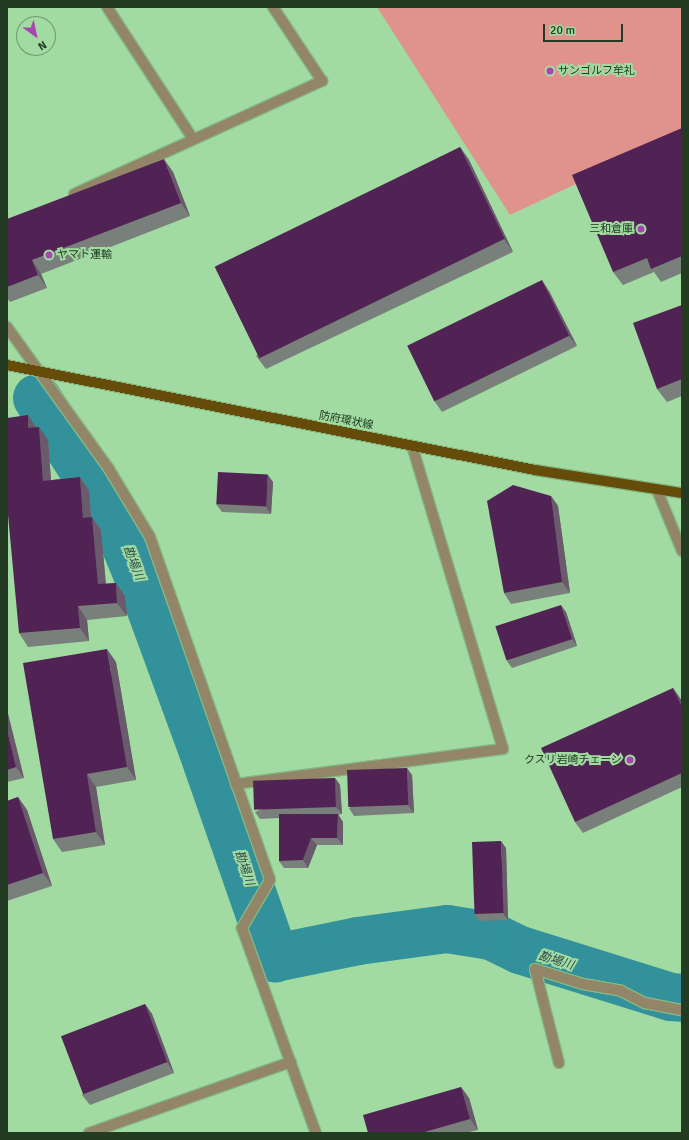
<!DOCTYPE html>
<html>
<head>
<meta charset="utf-8">
<style>
	body { margin:0 }
	#map { position:relative; width:689px; height:1140px; overflow:hidden; background:#a1dba1; font-family:Signika,"Noto Sans JP",sans-serif }
	div>[style] { position:absolute }
	[style*='--x'] { left:calc(var(--x)*1px); top:calc(var(--y)*1px); width:calc(var(--w)*1px); rotate:calc(var(--a)*1deg) }
	.green>* { inset:0; background:#e0938d }
	.river>* { height:48px; margin:-24px; padding:0 24px; transform-origin:24px; border-radius:24px; background:#32919a }
	.roads { filter:drop-shadow(1px 0 #85b885) drop-shadow(-1px 0 #85b885) drop-shadow(0 1px #85b885) drop-shadow(0 -1px #85b885) }
	.minor>* { height:10px; margin:-5px; padding:0 5px; transform-origin:5px; border-radius:5px; background:#938568 }
	.major>* { height:10px; margin:-5px; padding:0 5px; transform-origin:5px; border-radius:5px; background:#664c09 }
	.wall>* { inset:0; background:#797f7b }
	.shaded-wall>* { inset:0; background:#695a6c }
	.building>* { inset:0; background:#512355; transform-origin:0 0 }
	.dots>* { width:11px; height:11px; translate:-50% -50%; box-sizing:border-box; border:2px solid #a1dba1; border-radius:50% }
	span { translate:-50% -50%; white-space:nowrap; text-align:center; line-height:1.15; -webkit-text-stroke:4px #a1dba1; paint-order:stroke }
	.poi-label { font-size:11px; color:#233a23 }
	.left { translate:0 -50%; text-align:left }
	.right { translate:-100% -50%; text-align:right }
	.street-label { font-size:11px; color:#233a23 }
	.water-label { font-size:12px; color:#2e4b4e; font-style:italic }
	.frame { position:absolute; inset:0; border:8px solid #233a23; pointer-events:none }
	.north { position:absolute; left:16px; top:16px; width:40px; height:40px; box-sizing:border-box; background:#a1dba1; border:1px solid #6f9b6f; border-radius:50%; rotate:147deg; font-size:11px; font-weight:700; line-height:16px; text-align:center; color:#233a23 }
	.north::after { content:''; display:block; margin:auto; width:14px; height:18px; background:#a646ae; clip-path:polygon(50% 0,100% 100%,50% 72%,0 100%) }
	.scale { position:absolute; left:543px; top:24px; width:80px; height:18px; box-sizing:border-box; border:2px solid #233a23; border-top:0; padding-left:5px; font-size:12px; line-height:14px; white-space:nowrap; color:#233a23; -webkit-text-stroke:3px #a1dba1; paint-order:stroke }
</style>
</head>
<body>
<div id="map">
	<div class="green">
		<i style="clip-path:polygon(377px 7px,682px 7px,682px 134px,510px 215px)"></i>
	</div>
	<div class="river">
		<i style="--x:37;--y:398;--w:143;--a:57.3"></i>
		<i style="--x:114;--y:518;--w:84;--a:67.7"></i>
		<i style="--x:146;--y:596;--w:178;--a:69.9"></i>
		<i style="--x:207;--y:763;--w:207;--a:70.8"></i>
		<i style="--x:275;--y:958;--w:85;--a:-11.6"></i>
		<i style="--x:358;--y:941;--w:90;--a:-7.7"></i>
		<i style="--x:447;--y:929;--w:45;--a:9"></i>
		<i style="--x:491;--y:936;--w:32;--a:26"></i>
		<i style="--x:520;--y:950;--w:158;--a:17.3"></i>
		<i style="--x:671;--y:997;--w:11;--a:5"></i>
	</div>
	<div class="roads">
		<div class="minor">
			<i style="--x:107;--y:7;--w:158;--a:56.9"></i>
			<i style="--x:74;--y:194;--w:273;--a:-24.5"></i>
			<i style="--x:322;--y:81;--w:89;--a:-123.5"></i>
			<i style="--x:7;--y:327;--w:175;--a:54.3"></i>
			<i style="--x:109;--y:469;--w:79;--a:58.9"></i>
			<i style="--x:150;--y:537;--w:363;--a:70.7"></i>
			<i style="--x:270;--y:880;--w:56;--a:120.3"></i>
			<i style="--x:242;--y:928;--w:218;--a:70.2"></i>
			<i style="--x:657;--y:490;--w:66;--a:67.7"></i>
			<i style="--x:236;--y:784;--w:269;--a:-7.5"></i>
			<i style="--x:503;--y:749;--w:316;--a:-106.7"></i>
			<i style="--x:559;--y:1063;--w:97;--a:-104.3"></i>
			<i style="--x:535;--y:969;--w:50;--a:17.4"></i>
			<i style="--x:583;--y:984;--w:39;--a:10"></i>
			<i style="--x:621;--y:991;--w:27;--a:27"></i>
			<i style="--x:645;--y:1003;--w:38;--a:11"></i>
			<i style="--x:89;--y:1133;--w:214;--a:-19.4"></i>
		</div>
		<div class="major">
			<i style="--x:7;--y:365;--w:538;--a:11.25"></i>
			<i style="--x:535;--y:470;--w:149;--a:8.9"></i>
		</div>
	</div>
	<div class="wall">
		<i style="clip-path:polygon(682px 128px,682px 273px,661px 282px,654px 272px,623px 285px,613px 272px)"></i>
		<i style="clip-path:polygon(460px 147px,469px 160px,513px 252px,266px 369px,256px 356px)"></i>
		<i style="clip-path:polygon(173px 172px,190px 216px,41px 274px,47px 288px,10px 302px,7px 298px,7px 219px)"></i>
		<i style="clip-path:polygon(549px 291px,577px 346px,442px 412px,435px 402px)"></i>
		<i style="clip-path:polygon(682px 305px,682px 396px,667px 402px,657px 389px)"></i>
		<i style="clip-path:polygon(28px 415px,36px 427px,48px 440px,51px 480px,80px 477px,89px 491px,91px 517px,101px 530px,106px 584px,116px 583px,125px 596px,127px 616px,87px 620px,89px 641px,28px 647px,19px 633px)"></i>
		<i style="clip-path:polygon(273px 482px,271px 514px,222px 512px,216px 504px)"></i>
		<i style="clip-path:polygon(551px 496px,558px 506px,570px 593px,511px 604px,504px 593px)"></i>
		<i style="clip-path:polygon(566px 612px,577px 646px,512px 668px,507px 661px)"></i>
		<i style="clip-path:polygon(116px 662px,136px 780px,96px 787px,105px 845px,62px 852px,53px 839px)"></i>
		<i style="clip-path:polygon(673px 688px,682px 701px,682px 787px,583px 833px,575px 822px)"></i>
		<i style="clip-path:polygon(7px 710px,24px 778px,7px 782px)"></i>
		<i style="clip-path:polygon(412px 775px,414px 813px,354px 816px,349px 808px)"></i>
		<i style="clip-path:polygon(335px 778px,340px 785px,342px 814px,338px 815px,343px 822px,343px 845px,317px 845px,308px 868px,284px 868px,279px 861px,279px 818px,260px 819px,255px 812px)"></i>
		<i style="clip-path:polygon(18px 797px,27px 810px,52px 886px,7px 901px,7px 801px)"></i>
		<i style="clip-path:polygon(506px 848px,508px 920px,479px 921px,474px 914px)"></i>
		<i style="clip-path:polygon(145px 1004px,152px 1014px,174px 1073px,90px 1105px,82px 1095px)"></i>
		<i style="clip-path:polygon(461px 1087px,469px 1098px,478px 1130px,465px 1133px,368px 1133px)"></i>
	</div>
	<div class="shaded-wall">
		<i style="clip-path:polygon(460px 147px,469px 160px,513px 252px,504px 239px)"></i>
		<i style="clip-path:polygon(164px 159px,173px 172px,190px 216px,181px 203px)"></i>
		<i style="clip-path:polygon(32px 260px,41px 274px,47px 288px,38px 275px)"></i>
		<i style="clip-path:polygon(542px 280px,549px 291px,577px 346px,569px 336px)"></i>
		<i style="clip-path:polygon(28px 415px,37px 429px,28px 428px)"></i>
		<i style="clip-path:polygon(39px 427px,48px 440px,52px 494px,43px 481px)"></i>
		<i style="clip-path:polygon(268px 475px,273px 482px,271px 514px,266px 507px)"></i>
		<i style="clip-path:polygon(80px 477px,89px 491px,92px 531px,83px 518px)"></i>
		<i style="clip-path:polygon(551px 496px,558px 506px,570px 593px,562px 582px)"></i>
		<i style="clip-path:polygon(92px 517px,101px 530px,107px 597px,98px 584px)"></i>
		<i style="clip-path:polygon(116px 583px,125px 596px,127px 616px,117px 603px)"></i>
		<i style="clip-path:polygon(561px 605px,566px 612px,577px 646px,572px 639px)"></i>
		<i style="clip-path:polygon(78px 606px,87px 620px,89px 641px,80px 628px)"></i>
		<i style="clip-path:polygon(107px 649px,116px 662px,136px 780px,127px 767px)"></i>
		<i style="clip-path:polygon(673px 688px,682px 701px,682px 707px)"></i>
		<i style="clip-path:polygon(7px 710px,24px 778px,16px 767px,7px 730px)"></i>
		<i style="clip-path:polygon(407px 768px,412px 775px,414px 813px,408px 805px)"></i>
		<i style="clip-path:polygon(87px 774px,96px 787px,105px 845px,96px 832px)"></i>
		<i style="clip-path:polygon(335px 778px,340px 785px,342px 814px,336px 807px)"></i>
		<i style="clip-path:polygon(18px 797px,27px 810px,52px 886px,43px 873px)"></i>
		<i style="clip-path:polygon(338px 814px,343px 822px,343px 845px,337px 838px)"></i>
		<i style="clip-path:polygon(311px 838px,317px 845px,308px 868px,303px 860px)"></i>
		<i style="clip-path:polygon(501px 841px,506px 848px,508px 920px,503px 913px)"></i>
		<i style="clip-path:polygon(145px 1004px,152px 1014px,174px 1073px,167px 1062px)"></i>
		<i style="clip-path:polygon(461px 1087px,469px 1098px,478px 1130px,470px 1119px)"></i>
	</div>
	<div class="building">
		<i style="clip-path:polygon(682px 128px,682px 256px,651px 269px,647px 258px,613px 272px,572px 175px)"></i>
		<i style="left:460px;top:147px;width:102px;height:273px;rotate:64deg"></i>
		<i style="clip-path:polygon(164px 159px,181px 203px,32px 260px,38px 275px,7px 287px,7px 219px)"></i>
		<i style="left:542px;top:280px;width:62px;height:150px;rotate:64deg"></i>
		<i style="clip-path:polygon(682px 305px,682px 379px,657px 389px,633px 323px)"></i>
		<i style="clip-path:polygon(28px 415px,28px 428px,39px 427px,43px 481px,80px 477px,83px 518px,92px 517px,98px 584px,116px 583px,117px 603px,78px 606px,80px 628px,19px 633px,7px 504px,7px 418px)"></i>
		<i style="left:218px;top:472px;width:50px;height:32px;rotate:3deg"></i>
		<i style="clip-path:polygon(513px 485px,551px 496px,562px 582px,504px 593px,487px 501px)"></i>
		<i style="left:561px;top:605px;width:36px;height:69px;rotate:72deg"></i>
		<i style="clip-path:polygon(107px 649px,127px 767px,87px 774px,96px 832px,53px 839px,23px 663px)"></i>
		<i style="clip-path:polygon(673px 688px,682px 707px,682px 773px,575px 822px,541px 748px)"></i>
		<i style="clip-path:polygon(7px 730px,16px 767px,7px 770px)"></i>
		<i style="left:407px;top:768px;width:37px;height:60px;rotate:88deg"></i>
		<i style="left:335px;top:778px;width:29px;height:82px;rotate:88deg"></i>
		<i style="clip-path:polygon(18px 797px,43px 873px,7px 885px,7px 801px)"></i>
		<i style="clip-path:polygon(279px 814px,338px 814px,337px 838px,311px 838px,303px 860px,279px 861px)"></i>
		<i style="left:501px;top:841px;width:72px;height:29px;rotate:88deg"></i>
		<i style="left:145px;top:1004px;width:62px;height:90px;rotate:69deg"></i>
		<i style="clip-path:polygon(461px 1087px,470px 1119px,421px 1133px,368px 1133px,363px 1115px)"></i>
	</div>
	<div class="dots">
		<i style="left:550px;top:71px;background:#a646ae"></i>
		<i style="left:641px;top:229px;background:#a646ae"></i>
		<i style="left:49px;top:255px;background:#a646ae"></i>
		<i style="left:630px;top:760px;background:#a646ae"></i>
	</div>
	<div class="poi-label">
		<span class="left" style="left:558px;top:71px">サンゴルフ牟礼</span>
		<span class="right" style="left:633px;top:229px">三和倉庫</span>
		<span class="left" style="left:57px;top:255px">ヤマト運輸</span>
		<span class="right" style="left:622px;top:760px">クスリ岩崎チェーン</span>
	</div>
	<div class="street-label">
		<span style="left:346px;top:421px;rotate:11deg">防府環状線</span>
	</div>
	<div class="water-label">
		<span style="left:133px;top:563px;rotate:68deg">勘場川</span>
		<span style="left:244px;top:868px;rotate:71deg">勘場川</span>
		<span style="left:556px;top:961px;rotate:17deg">勘場川</span>
	</div>
	<div class="frame"></div>
	<div class="north">N</div>
	<div class="scale">20 m</div>
</div>
</body>
</html>
